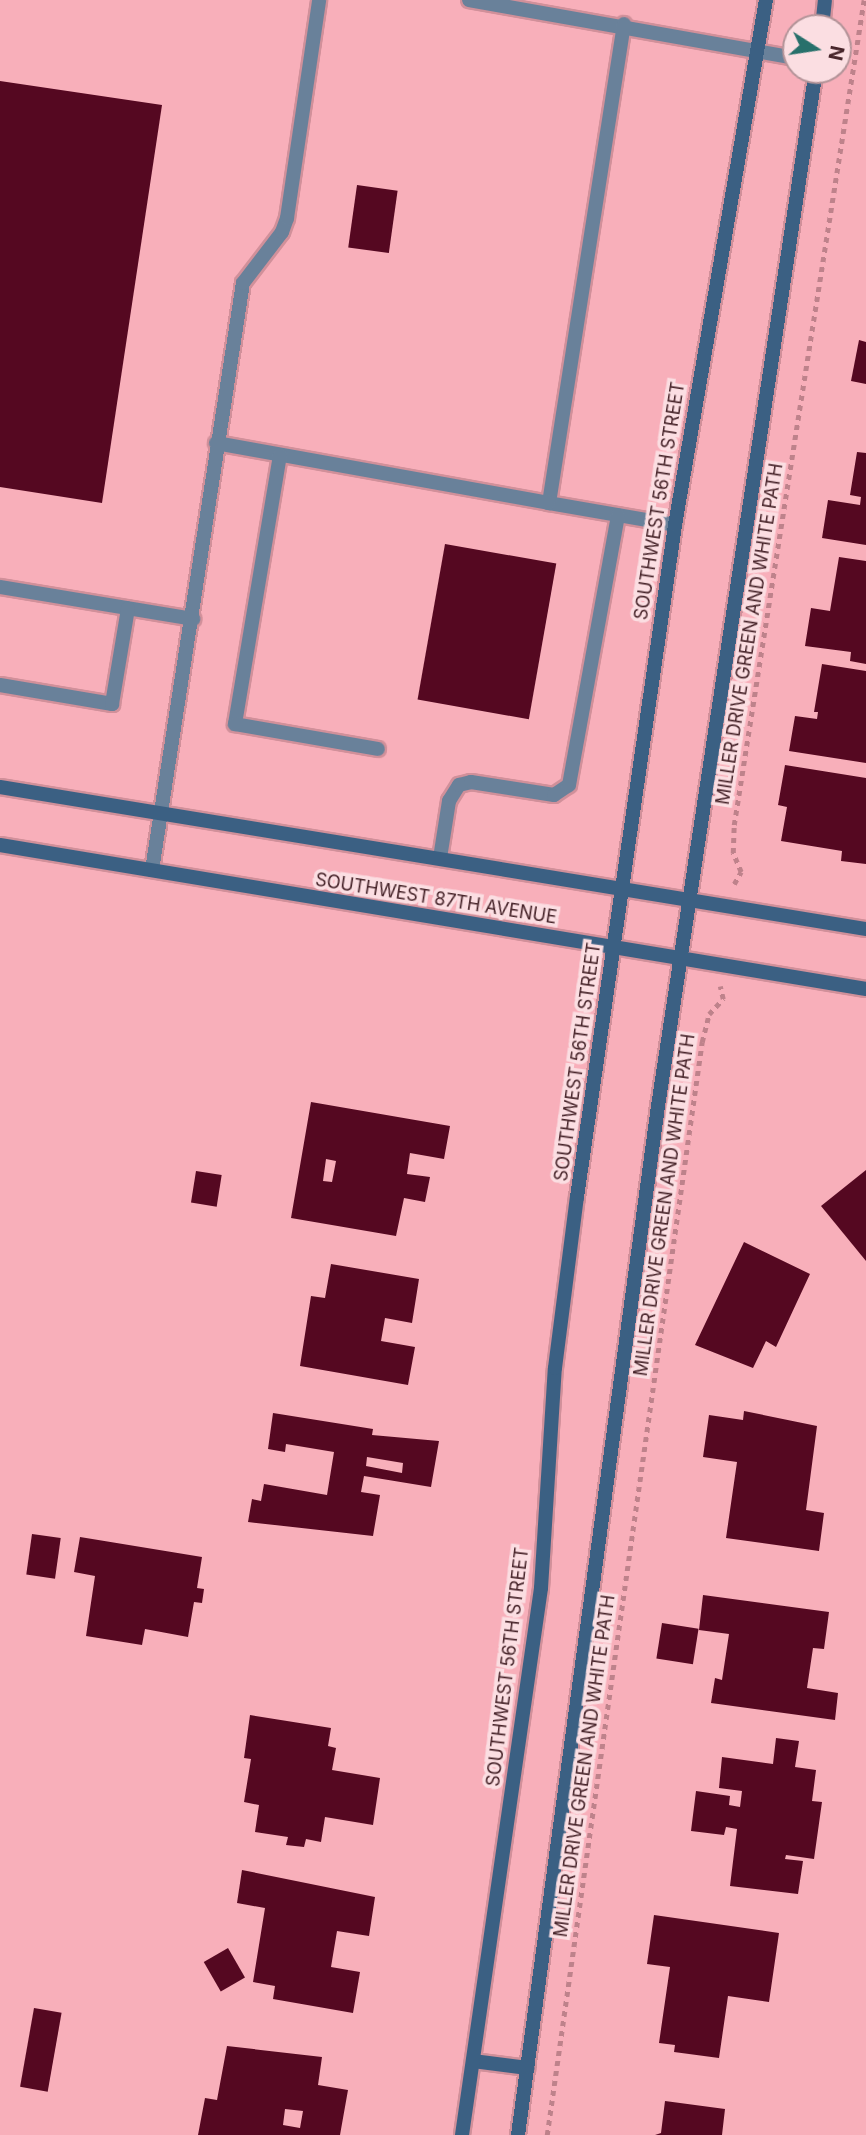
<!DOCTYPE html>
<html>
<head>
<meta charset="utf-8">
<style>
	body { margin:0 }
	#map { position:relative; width:866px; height:2135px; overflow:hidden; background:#f8afba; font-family:Inter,sans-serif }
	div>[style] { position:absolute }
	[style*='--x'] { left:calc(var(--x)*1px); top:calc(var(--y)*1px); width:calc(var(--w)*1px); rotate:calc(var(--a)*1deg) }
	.building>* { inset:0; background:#550821; transform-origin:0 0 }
	.path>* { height:4.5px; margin-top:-2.25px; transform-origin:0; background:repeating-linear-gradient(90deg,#be828b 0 5px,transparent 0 10px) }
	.roads { filter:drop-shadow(2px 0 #d1909a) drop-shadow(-2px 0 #d1909a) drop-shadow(0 2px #d1909a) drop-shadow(0 -2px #d1909a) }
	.lane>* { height:14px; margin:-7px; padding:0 7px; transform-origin:7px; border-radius:7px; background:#69819a }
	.secondary>* { height:14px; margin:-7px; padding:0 7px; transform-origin:7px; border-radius:7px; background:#3b6083 }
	span { translate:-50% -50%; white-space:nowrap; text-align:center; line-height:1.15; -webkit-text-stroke:7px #fbdee2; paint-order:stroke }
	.street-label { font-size:18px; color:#462329 }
	.north { position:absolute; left:782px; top:14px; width:70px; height:70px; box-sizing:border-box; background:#fbdee2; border:2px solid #b39398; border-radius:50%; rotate:102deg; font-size:19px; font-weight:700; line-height:28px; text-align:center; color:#462329 }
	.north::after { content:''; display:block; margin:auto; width:24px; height:32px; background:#27706b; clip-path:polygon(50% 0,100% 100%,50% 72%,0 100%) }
</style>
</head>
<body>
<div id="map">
	<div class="building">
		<i style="clip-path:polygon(0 81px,162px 105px,102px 503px,0 487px)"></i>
		<i style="left:357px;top:185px;width:41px;height:63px;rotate:8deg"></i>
		<i style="clip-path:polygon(859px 340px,866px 342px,866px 384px,851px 381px)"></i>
		<i style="clip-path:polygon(857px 452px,866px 453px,866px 545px,822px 538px,828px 500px,860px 505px,861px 497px,850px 495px)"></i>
		<i style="left:445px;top:544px;width:113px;height:158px;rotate:10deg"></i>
		<i style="clip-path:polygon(839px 557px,866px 561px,866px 664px,850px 661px,851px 652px,805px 646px,811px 608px,830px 611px)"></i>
		<i style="clip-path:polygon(822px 664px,866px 671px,866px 763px,789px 751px,795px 716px,817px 719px,818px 712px,814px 712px)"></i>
		<i style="clip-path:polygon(785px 765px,866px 778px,866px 864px,841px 861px,842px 851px,781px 841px,787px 807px,778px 805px)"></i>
		<i style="clip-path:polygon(evenodd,311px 1102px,450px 1126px,444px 1159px,410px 1153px,407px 1174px,430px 1177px,425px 1202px,404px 1198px,396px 1236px,291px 1218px,311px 1102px,326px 1159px,336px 1161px,332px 1182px,323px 1181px,326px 1159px)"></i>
		<i style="clip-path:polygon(866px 1170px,866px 1261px,821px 1206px)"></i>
		<i style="left:196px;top:1171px;width:26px;height:32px;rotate:9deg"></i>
		<i style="clip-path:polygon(744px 1242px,810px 1274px,776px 1347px,766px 1341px,753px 1368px,695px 1345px)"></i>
		<i style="clip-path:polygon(331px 1264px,419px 1279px,412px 1323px,385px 1318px,381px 1341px,415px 1347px,408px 1385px,300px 1366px,311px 1296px,325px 1298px)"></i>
		<i style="clip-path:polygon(744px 1411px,817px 1426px,806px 1510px,824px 1513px,819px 1551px,726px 1538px,737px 1462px,703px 1457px,709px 1415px,743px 1420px)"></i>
		<i style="clip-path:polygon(evenodd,273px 1413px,373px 1429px,372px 1435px,439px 1441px,431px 1487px,364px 1476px,361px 1492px,380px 1495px,373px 1536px,248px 1522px,252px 1499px,261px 1501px,264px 1484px,327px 1495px,334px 1452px,286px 1444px,285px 1452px,268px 1449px,273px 1413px,367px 1457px,403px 1463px,402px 1473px,366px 1466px,367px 1457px)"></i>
		<i style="left:32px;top:1534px;width:29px;height:41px;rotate:8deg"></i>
		<i style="clip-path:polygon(80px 1537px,202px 1557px,197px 1588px,204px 1589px,202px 1603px,194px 1602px,188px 1637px,145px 1629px,142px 1645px,86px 1636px,95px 1576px,74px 1572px)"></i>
		<i style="clip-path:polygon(703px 1595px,829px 1612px,824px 1649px,813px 1648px,807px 1688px,838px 1693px,835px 1720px,711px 1703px,715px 1678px,722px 1680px,729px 1634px,699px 1630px)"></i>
		<i style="left:662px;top:1623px;width:37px;height:36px;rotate:9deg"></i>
		<i style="clip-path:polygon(250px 1715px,331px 1728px,328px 1746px,336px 1748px,332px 1770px,380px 1778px,373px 1825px,325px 1817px,321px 1842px,306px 1839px,304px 1847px,286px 1845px,288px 1837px,255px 1832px,259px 1805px,244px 1802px,251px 1759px,244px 1758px)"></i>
		<i style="clip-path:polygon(776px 1738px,799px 1741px,795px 1767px,816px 1770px,812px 1801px,822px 1802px,814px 1859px,786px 1855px,785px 1859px,803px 1861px,798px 1894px,730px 1886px,737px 1829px,726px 1827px,724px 1835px,691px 1831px,696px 1791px,730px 1796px,729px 1805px,740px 1807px,742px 1791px,719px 1788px,722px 1757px,773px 1764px)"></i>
		<i style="clip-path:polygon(242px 1870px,375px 1897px,369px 1936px,337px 1931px,331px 1967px,360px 1972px,353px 2013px,273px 1999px,275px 1986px,253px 1982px,265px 1908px,237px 1903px)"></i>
		<i style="clip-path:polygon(654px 1915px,779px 1933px,769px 2002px,728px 1996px,719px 2058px,674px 2052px,675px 2045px,659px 2043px,670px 1967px,647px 1964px)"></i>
		<i style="left:228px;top:1948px;width:34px;height:28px;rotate:60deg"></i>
		<i style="left:34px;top:2008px;width:28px;height:80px;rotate:10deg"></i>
		<i style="clip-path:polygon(evenodd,227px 2046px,322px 2057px,318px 2085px,348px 2090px,340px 2135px,198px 2135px,205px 2098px,217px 2100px,227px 2046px,285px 2109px,303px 2111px,300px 2128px,283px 2125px,285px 2109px)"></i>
		<i style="clip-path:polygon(665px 2101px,725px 2109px,722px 2135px,655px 2135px,661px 2133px)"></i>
	</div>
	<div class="path">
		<i style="--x:734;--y:884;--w:14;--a:-60"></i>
		<i style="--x:741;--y:872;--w:21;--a:-113"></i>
		<i style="--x:733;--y:853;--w:28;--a:-88"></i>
		<i style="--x:734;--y:825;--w:835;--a:-81.05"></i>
		<i style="--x:547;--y:2135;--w:1104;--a:-81.93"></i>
		<i style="--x:702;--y:1042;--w:29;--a:-76"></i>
		<i style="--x:709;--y:1014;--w:21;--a:-47"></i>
		<i style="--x:723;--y:999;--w:13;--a:-103"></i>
	</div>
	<div class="roads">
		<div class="lane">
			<i style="--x:469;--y:0;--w:332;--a:10.1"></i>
			<i style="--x:624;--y:24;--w:485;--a:98.9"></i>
			<i style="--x:549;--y:503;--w:128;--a:9.9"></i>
			<i style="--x:216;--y:443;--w:338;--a:10.2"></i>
			<i style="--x:280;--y:455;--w:273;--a:99.5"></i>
			<i style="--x:235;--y:724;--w:145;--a:9.9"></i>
			<i style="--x:0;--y:587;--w:196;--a:9.4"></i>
			<i style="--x:0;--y:685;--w:114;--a:9.6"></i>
			<i style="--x:112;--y:704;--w:97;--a:-80.5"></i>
			<i style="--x:440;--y:858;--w:58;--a:-81"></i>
			<i style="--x:449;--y:801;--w:19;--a:-58"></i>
			<i style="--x:459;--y:785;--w:12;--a:-14"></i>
			<i style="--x:471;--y:782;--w:84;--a:8.9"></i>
			<i style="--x:554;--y:795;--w:18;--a:-34"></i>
			<i style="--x:569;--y:785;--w:274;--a:-79.7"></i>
			<i style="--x:152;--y:870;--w:594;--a:-81.19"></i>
			<i style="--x:243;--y:283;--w:64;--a:-52.6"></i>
			<i style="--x:282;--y:232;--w:15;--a:-70"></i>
			<i style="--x:287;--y:218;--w:220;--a:-81.6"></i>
		</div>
		<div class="secondary">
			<i style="--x:822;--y:28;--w:28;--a:-84"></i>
			<i style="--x:0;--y:787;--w:878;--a:9.31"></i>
			<i style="--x:0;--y:845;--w:878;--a:9.44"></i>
			<i style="--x:473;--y:2061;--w:55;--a:7.3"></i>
			<i style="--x:462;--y:2135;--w:553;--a:-81.78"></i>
			<i style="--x:541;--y:1588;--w:220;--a:-86.4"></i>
			<i style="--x:555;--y:1368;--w:172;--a:-82.7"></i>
			<i style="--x:577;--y:1197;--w:679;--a:-81.7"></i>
			<i style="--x:675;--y:525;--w:533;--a:-80.17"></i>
			<i style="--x:518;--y:2135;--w:1038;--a:-82.25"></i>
			<i style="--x:658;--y:1106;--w:1048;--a:-81.33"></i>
		</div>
	</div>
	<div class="street-label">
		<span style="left:660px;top:501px;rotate:-81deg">SOUTHWEST 56TH STREET</span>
		<span style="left:750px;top:634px;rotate:-81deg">MILLER DRIVE GREEN AND WHITE PATH</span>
		<span style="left:436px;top:899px;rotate:9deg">SOUTHWEST 87TH AVENUE</span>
		<span style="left:578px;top:1062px;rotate:-82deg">SOUTHWEST 56TH STREET</span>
		<span style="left:665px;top:1205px;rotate:-82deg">MILLER DRIVE GREEN AND WHITE PATH</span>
		<span style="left:508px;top:1667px;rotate:-83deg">SOUTHWEST 56TH STREET</span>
		<span style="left:585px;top:1766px;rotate:-82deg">MILLER DRIVE GREEN AND WHITE PATH</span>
	</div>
	<div class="north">N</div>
</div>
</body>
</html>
